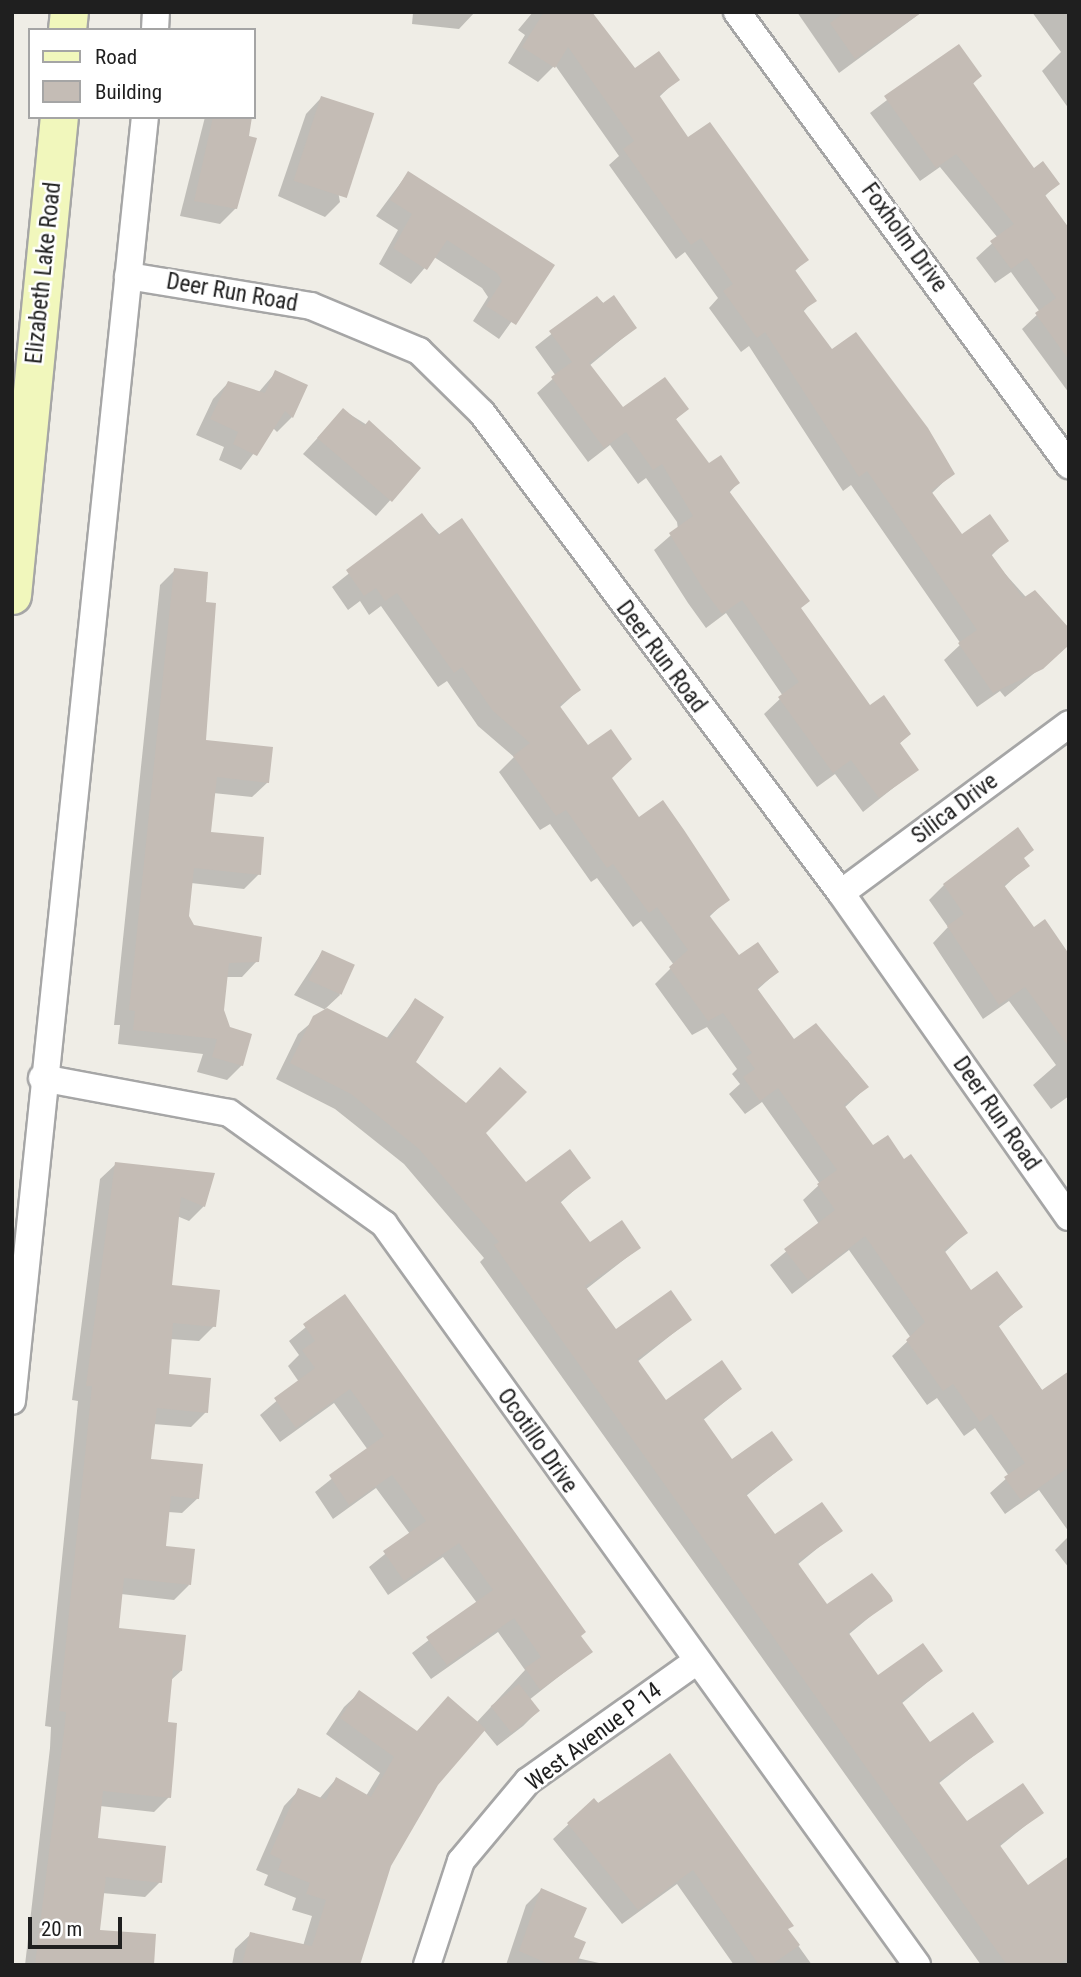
<!DOCTYPE html>
<html>
<head>
<meta charset="utf-8">
<style>
	body { margin:0 }
	#map { position:relative; width:1081px; height:1977px; overflow:hidden; background:#efede6; font-family:"Roboto Condensed",sans-serif }
	div>[style] { position:absolute }
	[style*='--x'] { left:calc(var(--x)*1px); top:calc(var(--y)*1px); width:calc(var(--w)*1px); rotate:calc(var(--a)*1deg) }
	.shadow>* { inset:0; background:#0003 }
	.building>* { inset:0; background:#c4bcb5; transform-origin:0 0 }
	.roads { filter:drop-shadow(2px 0 #a6a6a6) drop-shadow(-2px 0 #a6a6a6) drop-shadow(0 2px #a6a6a6) drop-shadow(0 -2px #a6a6a6) }
	.street>* { height:26px; margin:-13px; padding:0 13px; transform-origin:13px; border-radius:13px; background:#fff }
	.secondary>* { height:37px; margin:-18.5px; padding:0 18.5px; transform-origin:18.5px; border-radius:18.5px; background:#f1f7bc }
	span { translate:-50% -50%; white-space:nowrap; text-align:center; line-height:1.15; -webkit-text-stroke:5px #fff; paint-order:stroke }
	.street-label { font-size:23px; color:#1f1f1f }
	.frame { position:absolute; inset:0; border:14px solid #1f1f1f; pointer-events:none }
	.legend { position:absolute; left:28px; top:28px; width:228px; height:91px; box-sizing:border-box; background:#fff; border:2px solid #a5a5a5; margin:0; padding:9px 12px; list-style:none; font-size:21px; color:#1f1f1f }
	.legend li { display:flex; align-items:center; gap:14px; height:35px }
	.legend b { width:35px; border:2px solid #a5a5a5 }
	.scale { position:absolute; left:28px; top:1917px; width:94px; height:32px; box-sizing:border-box; border:4px solid #1f1f1f; border-top:0; padding-left:9px; font-size:21px; line-height:24px; white-space:nowrap; color:#1f1f1f; -webkit-text-stroke:5px #fff; paint-order:stroke }
</style>
</head>
<body>
<div id="map">
	<div class="shadow">
		<i style="clip-path:polygon(401px 12px,475px 12px,459px 29px,412px 24px,413px 13px)"></i>
		<i style="clip-path:polygon(533px 12px,590px 12px,635px 70px,677px 80px,658px 98px,687px 140px,807px 259px,794px 272px,814px 300px,803px 312px,832px 352px,953px 473px,931px 494px,961px 536px,1007px 540px,990px 557px,1069px 645px,1005px 697px,1000px 691px,977px 707px,944px 660px,961px 644px,851px 485px,843px 491px,749px 346px,741px 352px,709px 308px,718px 298px,685px 252px,676px 259px,609px 165px,619px 156px,555px 65px,538px 82px,508px 63px,525px 35px,518px 30px)"></i>
		<i style="clip-path:polygon(797px 12px,922px 12px,839px 73px)"></i>
		<i style="clip-path:polygon(1032px 12px,1069px 12px,1069px 109px,1042px 71px,1061px 52px)"></i>
		<i style="clip-path:polygon(958px 46px,980px 76px,972px 85px,1033px 170px,1057px 184px,1044px 197px,1069px 231px,1069px 393px,1022px 329px,1040px 312px,1011px 272px,995px 283px,976px 258px,998px 238px,940px 167px,920px 181px,870px 113px)"></i>
		<i style="clip-path:polygon(321px 98px,340px 202px,325px 217px,278px 196px,306px 114px)"></i>
		<i style="clip-path:polygon(205px 117px,250px 117px,236px 208px,220px 224px,180px 216px)"></i>
		<i style="clip-path:polygon(408px 173px,552px 265px,499px 339px,473px 321px,488px 297px,482px 288px,434px 257px,411px 284px,379px 264px,398px 230px,376px 216px)"></i>
		<i style="clip-path:polygon(597px 298px,635px 328px,589px 366px,623px 410px,687px 409px,675px 420px,708px 465px,738px 483px,729px 493px,799px 609px,870px 708px,909px 734px,899px 744px,917px 769px,863px 812px,835px 774px,817px 787px,764px 714px,783px 696px,726px 613px,706px 628px,688px 603px,654px 550px,678px 529px,677px 522px,646px 478px,638px 484px,610px 445px,588px 462px,537px 393px,556px 376px,535px 347px)"></i>
		<i style="clip-path:polygon(276px 372px,292px 417px,277px 432px,273px 428px,241px 470px,219px 460px,224px 447px,196px 435px,213px 399px,228px 383px,258px 393px)"></i>
		<i style="clip-path:polygon(343px 410px,391px 440px,419px 468px,376px 516px,303px 454px)"></i>
		<i style="clip-path:polygon(422px 515px,579px 690px,559px 708px,639px 819px,728px 899px,709px 917px,738px 958px,777px 972px,757px 990px,793px 1041px,847px 1060px,867px 1087px,844px 1108px,873px 1148px,903px 1161px,966px 1233px,944px 1253px,971px 1292px,1021px 1307px,997px 1328px,1069px 1427px,1069px 1532px,1039px 1490px,1005px 1514px,990px 1493px,1009px 1476px,975px 1428px,964px 1436px,937px 1398px,927px 1405px,892px 1356px,911px 1338px,849px 1250px,792px 1294px,770px 1265px,819px 1224px,803px 1200px,820px 1184px,762px 1102px,745px 1114px,729px 1094px,740px 1084px,732px 1074px,737px 1069px,707px 1027px,692px 1035px,655px 984px,674px 965px,641px 921px,633px 927px,597px 878px,591px 882px,550px 824px,540px 830px,499px 772px,514px 757px,478px 726px,447px 681px,438px 687px,381px 606px,369px 615px,360px 601px,348px 610px,332px 587px)"></i>
		<i style="clip-path:polygon(175px 570px,204px 742px,268px 782px,252px 797px,213px 793px,209px 833px,259px 874px,244px 889px,191px 883px,187px 916px,193px 926px,257px 961px,242px 977px,226px 977px,222px 1011px,242px 1065px,227px 1080px,197px 1072px,203px 1054px,118px 1044px,120px 1025px,114px 1025px,160px 585px)"></i>
		<i style="clip-path:polygon(1023px 859px,1027px 866px,1004px 887px,1034px 929px,1069px 958px,1069px 1096px,1051px 1109px,1033px 1085px,1056px 1065px,1009px 1001px,983px 1019px,933px 943px,948px 927px,929px 900px,944px 885px)"></i>
		<i style="clip-path:polygon(322px 952px,340px 995px,325px 1009px,386px 1039px,415px 1000px,414px 1062px,526px 1184px,589px 1177px,560px 1203px,590px 1244px,639px 1248px,585px 1290px,615px 1331px,690px 1320px,637px 1362px,666px 1402px,740px 1389px,702px 1421px,732px 1462px,791px 1460px,746px 1496px,775px 1537px,840px 1530px,797px 1565px,827px 1606px,890px 1600px,848px 1635px,877px 1677px,941px 1671px,901px 1704px,930px 1745px,991px 1742px,938px 1784px,967px 1824px,1041px 1813px,999px 1847px,1027px 1888px,1069px 1911px,1069px 1965px,981px 1965px,480px 1262px,484px 1258px,404px 1164px,335px 1109px,276px 1079px,298px 1034px,326px 1010px,294px 995px)"></i>
		<i style="clip-path:polygon(116px 1164px,204px 1206px,189px 1221px,177px 1216px,170px 1287px,214px 1326px,199px 1341px,170px 1339px,167px 1375px,206px 1412px,191px 1427px,153px 1424px,149px 1460px,198px 1498px,182px 1513px,168px 1512px,164px 1548px,189px 1585px,174px 1600px,121px 1594px,117px 1630px,181px 1671px,170px 1681px,166px 1723px,169px 1797px,154px 1812px,100px 1806px,96px 1840px,160px 1882px,145px 1897px,102px 1893px,98px 1931px,152px 1965px,25px 1965px,50px 1748px,51px 1727px,45px 1726px,78px 1401px,72px 1400px,100px 1179px)"></i>
		<i style="clip-path:polygon(344px 1296px,590px 1652px,529px 1700px,538px 1711px,523px 1726px,497px 1746px,483px 1729px,436px 1784px,390px 1865px,358px 1965px,232px 1965px,235px 1949px,251px 1934px,303px 1946px,312px 1916px,292px 1910px,296px 1898px,264px 1885px,268px 1875px,256px 1870px,284px 1806px,299px 1790px,319px 1799px,336px 1779px,366px 1796px,380px 1773px,326px 1734px,344px 1707px,360px 1692px,416px 1733px,448px 1698px,476px 1723px,525px 1670px,498px 1632px,431px 1679px,412px 1653px,477px 1603px,443px 1557px,388px 1595px,369px 1567px,410px 1534px,376px 1488px,333px 1519px,315px 1492px,368px 1450px,334px 1403px,280px 1442px,260px 1415px,299px 1382px,288px 1366px,299px 1355px,289px 1341px)"></i>
		<i style="clip-path:polygon(1069px 1536px,1069px 1568px,1055px 1550px)"></i>
		<i style="clip-path:polygon(594px 1800px,787px 1930px,812px 1965px,734px 1965px,677px 1884px,622px 1924px,553px 1839px)"></i>
		<i style="clip-path:polygon(541px 1890px,572px 1937px,577px 1958px,608px 1965px,506px 1965px,526px 1905px)"></i>
	</div>
	<div class="building">
		<i style="clip-path:polygon(544px 12px,592px 12px,635px 68px,659px 51px,680px 80px,659px 95px,688px 137px,710px 122px,809px 260px,795px 270px,817px 301px,803px 310px,832px 349px,856px 332px,928px 428px,955px 474px,931px 491px,962px 534px,990px 514px,1009px 541px,991px 554px,1023px 598px,1035px 590px,1069px 628px,1069px 645px,1043px 669px,993px 693px,958px 643px,977px 630px,867px 471px,859px 477px,765px 332px,757px 338px,723px 291px,733px 284px,701px 238px,691px 245px,652px 190px,623px 149px,634px 141px,568px 47px,555px 68px,522px 47px)"></i>
		<i style="clip-path:polygon(845px 12px,922px 12px,855px 59px,830px 23px)"></i>
		<i style="clip-path:polygon(959px 44px,982px 76px,973px 83px,1034px 168px,1043px 161px,1060px 184px,1045px 195px,1069px 228px,1069px 360px,1035px 313px,1056px 298px,1027px 258px,1011px 269px,990px 241px,1014px 224px,956px 154px,936px 168px,884px 96px)"></i>
		<i style="left:321px;top:96px;width:56px;height:89px;rotate:18deg"></i>
		<i style="clip-path:polygon(213px 117px,252px 117px,249px 136px,257px 138px,237px 209px,194px 201px)"></i>
		<i style="clip-path:polygon(408px 171px,555px 265px,516px 325px,486px 306px,502px 281px,497px 273px,447px 240px,427px 270px,393px 248px,412px 214px,390px 200px)"></i>
		<i style="clip-path:polygon(614px 295px,637px 328px,589px 363px,623px 407px,665px 377px,689px 409px,676px 419px,709px 463px,721px 455px,740px 483px,729px 491px,810px 601px,801px 608px,870px 705px,884px 695px,911px 734px,900px 743px,919px 770px,879px 798px,851px 760px,833px 773px,778px 697px,799px 682px,742px 600px,722px 614px,702px 587px,669px 533px,693px 516px,662px 464px,653px 470px,626px 432px,604px 448px,551px 377px,572px 362px,549px 331px,597px 296px,603px 303px)"></i>
		<i style="clip-path:polygon(275px 370px,308px 385px,293px 418px,285px 411px,257px 456px,233px 444px,238px 432px,210px 419px,228px 381px,265px 393px)"></i>
		<i style="clip-path:polygon(343px 408px,364px 426px,369px 420px,421px 468px,392px 502px,317px 438px)"></i>
		<i style="clip-path:polygon(422px 513px,438px 535px,462px 518px,581px 690px,559px 705px,588px 745px,611px 729px,632px 759px,612px 778px,639px 817px,663px 800px,684px 830px,730px 900px,709px 915px,739px 955px,758px 942px,779px 972px,757px 988px,794px 1039px,816px 1023px,869px 1087px,844px 1105px,873px 1145px,888px 1135px,904px 1159px,911px 1154px,968px 1233px,944px 1250px,971px 1290px,997px 1271px,1023px 1307px,998px 1325px,1042px 1390px,1069px 1371px,1069px 1467px,1021px 1500px,1004px 1477px,1025px 1463px,991px 1414px,980px 1422px,953px 1384px,943px 1391px,906px 1340px,925px 1322px,865px 1236px,808px 1280px,784px 1249px,835px 1210px,817px 1184px,837px 1170px,778px 1088px,760px 1101px,743px 1077px,755px 1069px,746px 1057px,752px 1053px,723px 1013px,708px 1021px,669px 967px,688px 950px,657px 907px,649px 913px,613px 864px,607px 868px,566px 810px,556px 816px,513px 756px,530px 743px,493px 711px,462px 667px,454px 673px,397px 593px,385px 601px,376px 588px,364px 596px,346px 570px)"></i>
		<i style="clip-path:polygon(174px 568px,208px 572px,206px 602px,216px 603px,206px 740px,273px 747px,269px 783px,217px 777px,211px 832px,264px 837px,261px 875px,194px 868px,189px 916px,194px 925px,262px 937px,259px 962px,229px 963px,224px 1010px,230px 1027px,252px 1034px,243px 1066px,212px 1057px,217px 1039px,133px 1030px,135px 1011px,129px 1010px)"></i>
		<i style="clip-path:polygon(1018px 827px,1034px 850px,1024px 858px,1030px 866px,1004px 885px,1034px 927px,1045px 919px,1069px 954px,1069px 1047px,1025px 987px,999px 1005px,947px 926px,964px 914px,943px 884px)"></i>
		<i style="left:322px;top:950px;width:36px;height:33px;rotate:24deg"></i>
		<i style="clip-path:polygon(415px 998px,444px 1017px,416px 1062px,466px 1103px,500px 1067px,527px 1092px,486px 1133px,526px 1182px,570px 1149px,591px 1178px,560px 1201px,590px 1242px,622px 1220px,641px 1248px,585px 1286px,616px 1329px,671px 1290px,692px 1320px,637px 1359px,666px 1400px,722px 1360px,742px 1389px,703px 1418px,732px 1459px,772px 1431px,793px 1460px,746px 1494px,775px 1534px,822px 1502px,843px 1531px,797px 1562px,827px 1604px,872px 1573px,891px 1596px,893px 1601px,848px 1632px,878px 1675px,923px 1643px,943px 1671px,901px 1701px,930px 1742px,973px 1712px,994px 1742px,938px 1781px,967px 1821px,1023px 1783px,1044px 1813px,999px 1844px,1028px 1885px,1069px 1856px,1069px 1957px,1058px 1965px,1007px 1965px,526px 1290px,494px 1245px,499px 1242px,419px 1149px,351px 1094px,290px 1063px,313px 1016px,327px 1008px,390px 1039px)"></i>
		<i style="clip-path:polygon(115px 1162px,215px 1173px,205px 1207px,181px 1197px,172px 1285px,220px 1290px,216px 1327px,173px 1323px,169px 1374px,211px 1378px,208px 1413px,157px 1408px,151px 1459px,203px 1464px,199px 1499px,171px 1496px,166px 1546px,195px 1549px,191px 1585px,124px 1578px,119px 1628px,186px 1635px,182px 1671px,173px 1670px,168px 1722px,177px 1723px,174px 1763px,171px 1798px,103px 1791px,98px 1838px,166px 1846px,162px 1883px,106px 1877px,100px 1930px,156px 1934px,154px 1965px,35px 1965px,64px 1731px,66px 1712px,59px 1711px,92px 1386px,86px 1386px)"></i>
		<i style="clip-path:polygon(345px 1294px,586px 1632px,581px 1636px,593px 1652px,540px 1690px,525px 1668px,541px 1657px,514px 1618px,447px 1665px,426px 1637px,493px 1590px,459px 1543px,404px 1581px,383px 1551px,426px 1521px,392px 1475px,349px 1505px,329px 1475px,384px 1436px,350px 1389px,296px 1428px,274px 1398px,315px 1368px,302px 1350px,315px 1341px,303px 1324px)"></i>
		<i style="left:519px;top:1684px;width:34px;height:36px;rotate:52deg"></i>
		<i style="clip-path:polygon(359px 1690px,417px 1731px,448px 1696px,486px 1729px,438px 1785px,391px 1866px,360px 1965px,242px 1965px,250px 1932px,312px 1946px,326px 1900px,306px 1894px,310px 1883px,278px 1870px,282px 1860px,270px 1854px,298px 1788px,326px 1800px,336px 1777px,371px 1797px,394px 1757px,340px 1718px)"></i>
		<i style="clip-path:polygon(670px 1753px,794px 1926px,788px 1929px,800px 1945px,771px 1965px,759px 1965px,693px 1870px,638px 1910px,567px 1823px,594px 1798px,598px 1803px)"></i>
		<i style="clip-path:polygon(541px 1888px,587px 1908px,574px 1937px,586px 1942px,576px 1965px,551px 1965px,519px 1951px)"></i>
	</div>
	<div class="roads">
		<div class="street">
			<i style="--x:737;--y:12;--w:562;--a:53.76"></i>
			<i style="--x:155;--y:30;--w:18;--a:-87"></i>
			<i style="--x:128;--y:276;--w:185;--a:9.3"></i>
			<i style="--x:311;--y:306;--w:117;--a:22.6"></i>
			<i style="--x:419;--y:351;--w:88;--a:44.5"></i>
			<i style="--x:482;--y:413;--w:599;--a:53.21"></i>
			<i style="--x:841;--y:893;--w:396;--a:54.9"></i>
			<i style="--x:841;--y:893;--w:284;--a:-36.5"></i>
			<i style="--x:42;--y:1078;--w:190;--a:10.6"></i>
			<i style="--x:229;--y:1113;--w:191;--a:35.6"></i>
			<i style="--x:384;--y:1224;--w:913;--a:54.27"></i>
			<i style="--x:12;--y:1401;--w:1291;--a:-84.09"></i>
			<i style="--x:427;--y:1965;--w:109;--a:-71.9"></i>
			<i style="--x:461;--y:1861;--w:104;--a:-50.1"></i>
			<i style="--x:528;--y:1781;--w:204;--a:-35.4"></i>
		</div>
		<div class="secondary">
			<i style="--x:67;--y:30;--w:18;--a:-84"></i>
			<i style="--x:12;--y:595;--w:480;--a:-84.4"></i>
		</div>
	</div>
	<div class="street-label">
		<span style="left:904px;top:238px;rotate:54deg">Foxholm Drive</span>
		<span style="left:44px;top:273px;rotate:-84deg">Elizabeth Lake Road</span>
		<span style="left:232px;top:293px;rotate:10deg">Deer Run Road</span>
		<span style="left:661px;top:657px;rotate:53deg">Deer Run Road</span>
		<span style="left:955px;top:809px;rotate:-37deg">Silica Drive</span>
		<span style="left:996px;top:1114px;rotate:55deg">Deer Run Road</span>
		<span style="left:537px;top:1441px;rotate:55deg">Ocotillo Drive</span>
		<span style="left:594px;top:1737px;rotate:-37deg">West Avenue P 14</span>
	</div>
	<div class="frame"></div>
	<ul class="legend">
	<li><b style="height:9px;background:#f1f7bc"></b>Road</li>
	<li><b style="height:19px;background:#c4bcb5"></b>Building</li>
	</ul>
	<div class="scale">20 m</div>
</div>
</body>
</html>
